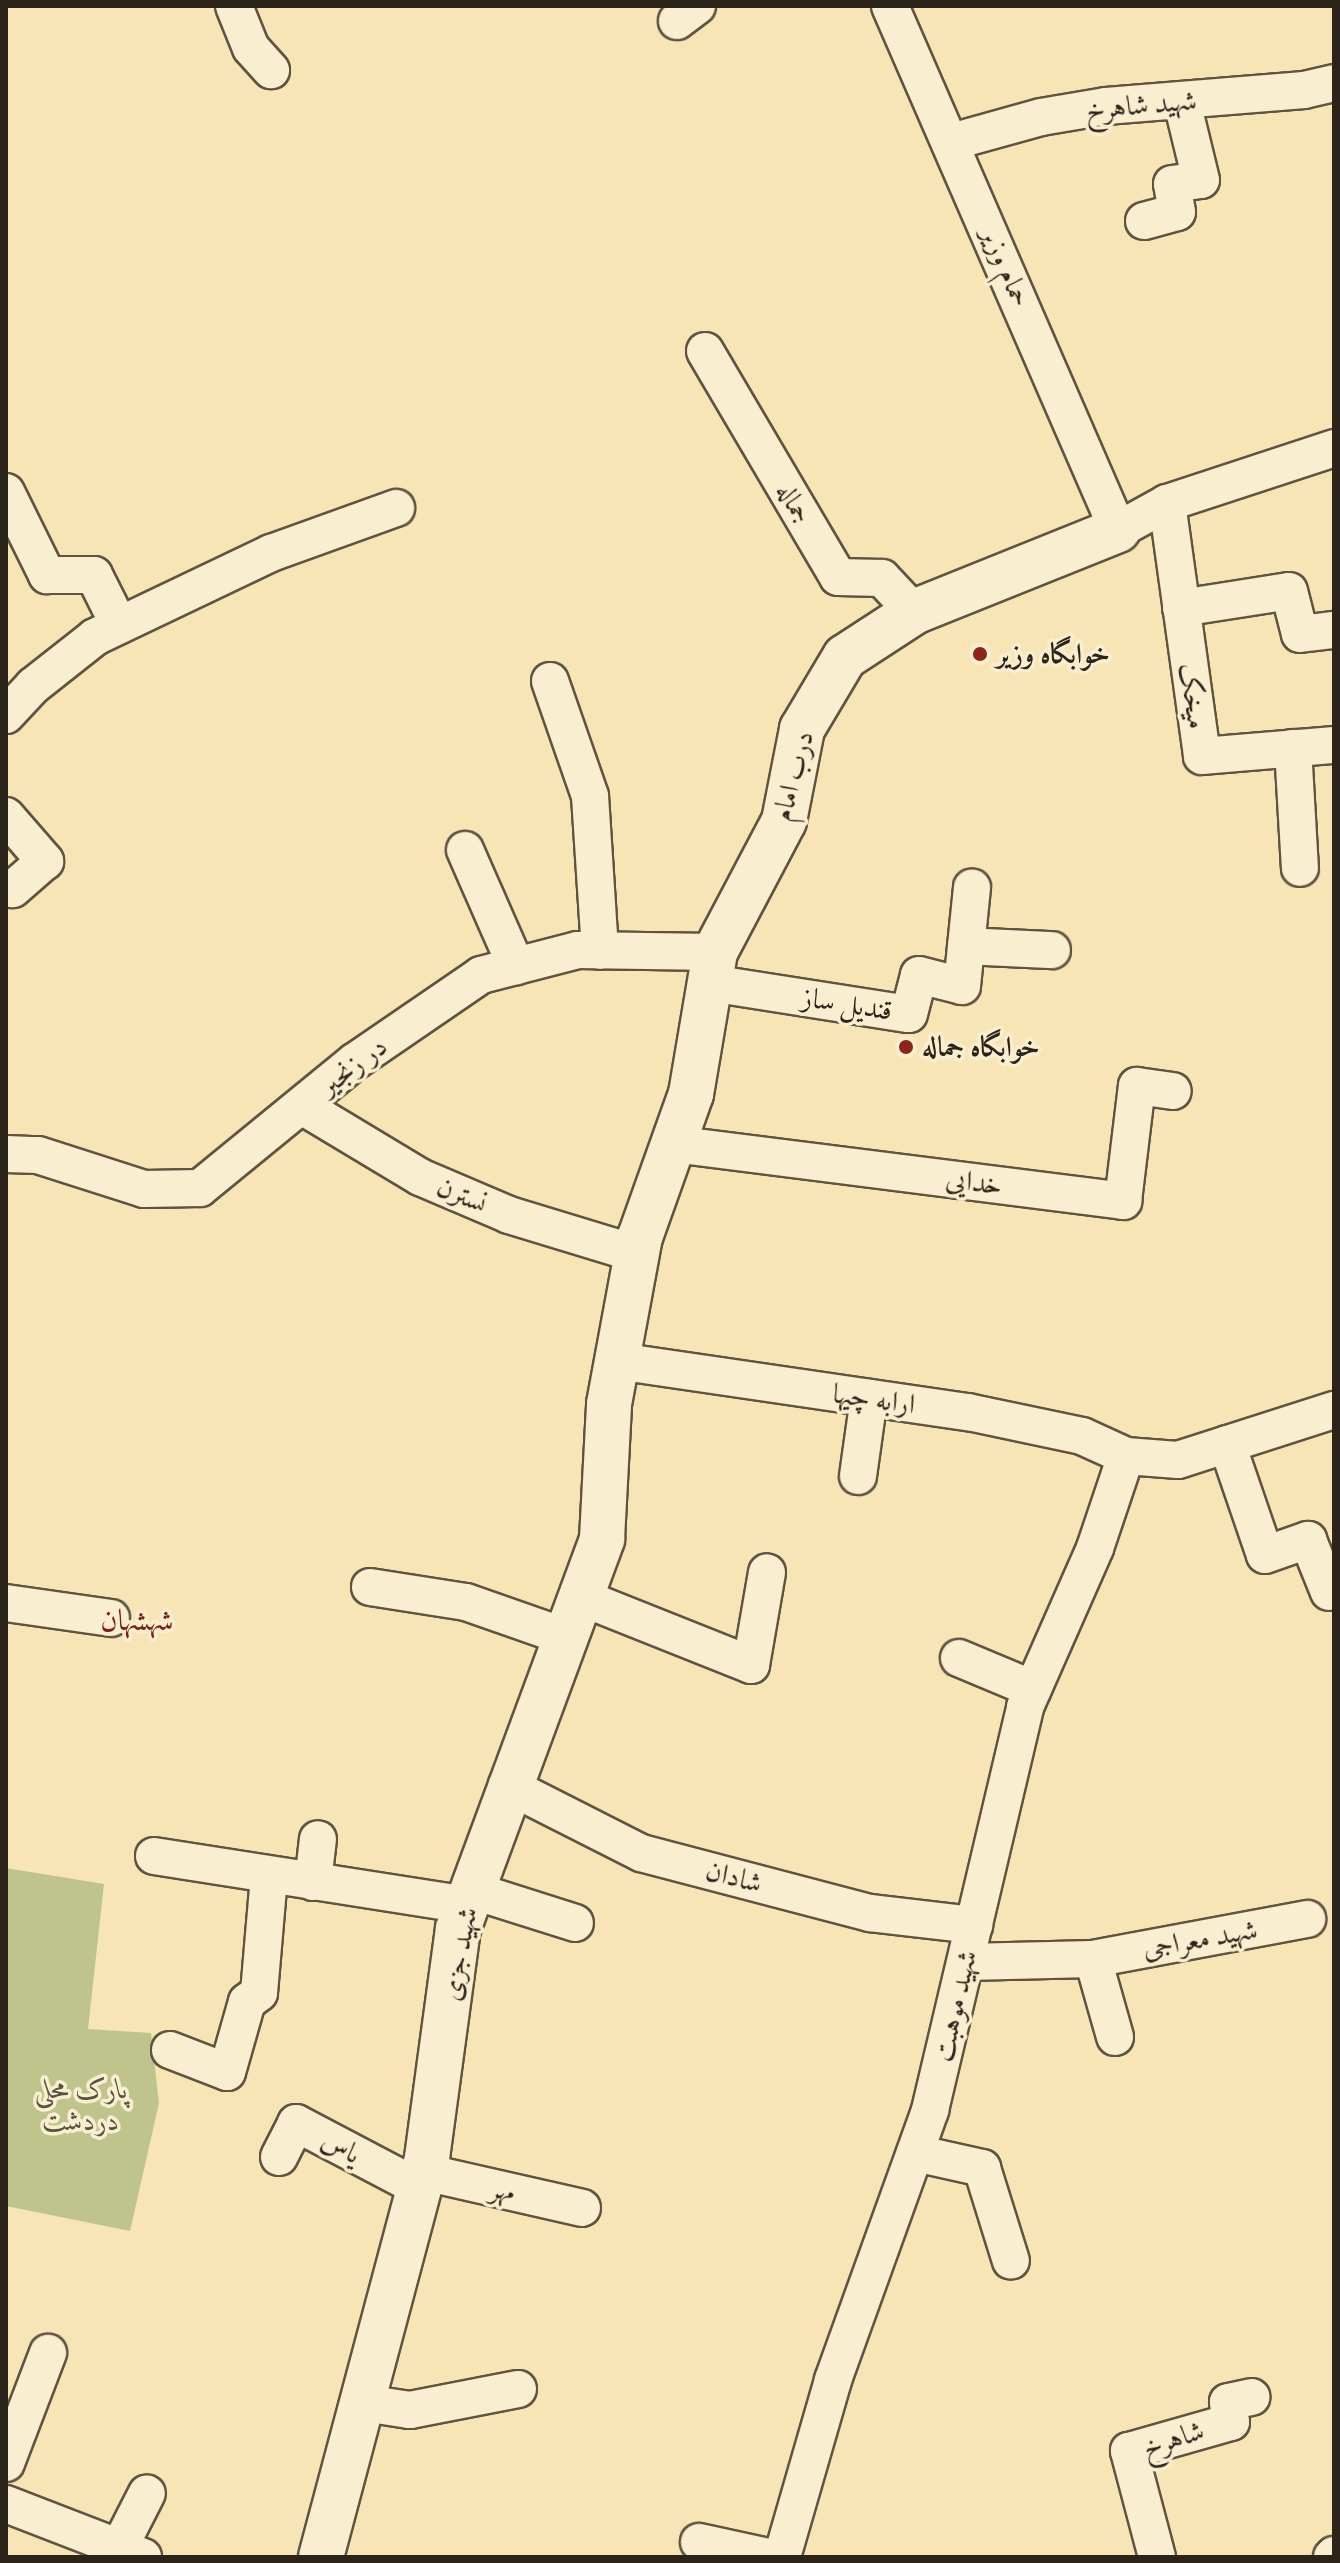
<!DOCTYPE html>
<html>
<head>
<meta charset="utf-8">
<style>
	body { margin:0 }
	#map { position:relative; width:1340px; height:2563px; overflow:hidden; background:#f8e5b6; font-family:"IM FELL Great Primer",Amiri,serif }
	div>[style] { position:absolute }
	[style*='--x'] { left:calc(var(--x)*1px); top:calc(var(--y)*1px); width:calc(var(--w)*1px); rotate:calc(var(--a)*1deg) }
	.green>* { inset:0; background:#bfc48d }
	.roads { filter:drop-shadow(2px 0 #5f5440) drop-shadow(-2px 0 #5f5440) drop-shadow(0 2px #5f5440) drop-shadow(0 -2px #5f5440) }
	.minor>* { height:36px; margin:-18px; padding:0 18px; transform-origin:18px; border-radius:18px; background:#faeed0 }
	.tertiary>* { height:44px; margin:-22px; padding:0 22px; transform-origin:22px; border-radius:22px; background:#faeed0 }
	.dots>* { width:22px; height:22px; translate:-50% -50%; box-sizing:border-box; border:4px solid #faeed0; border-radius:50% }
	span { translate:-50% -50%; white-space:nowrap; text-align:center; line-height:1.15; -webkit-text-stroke:7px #faeed0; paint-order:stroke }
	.street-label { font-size:28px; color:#2c2319 }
	.poi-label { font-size:28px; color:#2c2319; font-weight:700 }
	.left { translate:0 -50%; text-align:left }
	.park-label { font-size:28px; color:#58533c; font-style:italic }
	.neighbourhood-label { font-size:30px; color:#7a1f14 }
	.frame { position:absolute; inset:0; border:8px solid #2c2319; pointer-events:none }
</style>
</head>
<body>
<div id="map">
	<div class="green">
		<i style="clip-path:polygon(6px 1868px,104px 1884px,88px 2029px,151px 2033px,159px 2103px,130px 2231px,6px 2206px)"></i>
	</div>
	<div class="roads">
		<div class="minor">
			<i style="--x:234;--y:6;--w:45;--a:68"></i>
			<i style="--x:251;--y:48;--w:30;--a:48"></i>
			<i style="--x:890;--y:6;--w:571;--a:66.49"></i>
			<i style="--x:1118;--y:530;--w:56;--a:-28.9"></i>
			<i style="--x:1167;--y:503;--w:176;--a:-18.2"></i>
			<i style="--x:677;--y:21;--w:25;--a:-37"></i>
			<i style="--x:951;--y:142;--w:93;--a:-15.5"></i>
			<i style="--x:1041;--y:117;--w:66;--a:-9.6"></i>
			<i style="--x:1106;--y:106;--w:199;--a:-4.6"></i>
			<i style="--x:1304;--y:90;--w:31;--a:-13"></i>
			<i style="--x:1144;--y:221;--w:34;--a:-15"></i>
			<i style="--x:1177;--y:212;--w:28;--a:-100"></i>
			<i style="--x:1172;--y:184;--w:29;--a:-8"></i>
			<i style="--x:1201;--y:180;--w:80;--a:-103.7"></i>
			<i style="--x:705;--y:351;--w:262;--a:59.5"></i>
			<i style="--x:838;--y:577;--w:44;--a:1.3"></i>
			<i style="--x:882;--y:578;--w:47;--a:46.7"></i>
			<i style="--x:6;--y:492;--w:93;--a:63.7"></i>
			<i style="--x:47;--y:575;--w:47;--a:0"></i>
			<i style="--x:94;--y:575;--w:56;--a:63.4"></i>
			<i style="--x:1167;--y:503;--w:255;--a:82.1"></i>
			<i style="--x:1202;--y:756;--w:132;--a:-4.8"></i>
			<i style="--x:1181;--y:608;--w:109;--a:-8.9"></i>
			<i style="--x:1289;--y:591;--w:44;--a:75.7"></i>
			<i style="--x:1300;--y:634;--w:34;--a:-7"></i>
			<i style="--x:550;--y:681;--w:122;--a:70.8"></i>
			<i style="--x:590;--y:796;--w:155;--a:86.3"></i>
			<i style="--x:6;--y:715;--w:40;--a:-47"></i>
			<i style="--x:33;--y:686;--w:79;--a:-38.3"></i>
			<i style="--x:95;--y:637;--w:195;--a:-25.5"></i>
			<i style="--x:271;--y:553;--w:133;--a:-19.8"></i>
			<i style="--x:1293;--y:748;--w:120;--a:86.7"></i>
			<i style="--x:6;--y:816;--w:60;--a:49.1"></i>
			<i style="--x:45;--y:861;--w:43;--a:138.8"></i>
			<i style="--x:465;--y:850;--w:127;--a:66.3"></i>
			<i style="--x:966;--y:946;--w:86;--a:2.7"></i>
			<i style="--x:710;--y:983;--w:201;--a:8.9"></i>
			<i style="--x:909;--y:1014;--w:40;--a:-75.6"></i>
			<i style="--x:919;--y:975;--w:44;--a:14.3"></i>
			<i style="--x:962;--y:986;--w:99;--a:-84.2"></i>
			<i style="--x:302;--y:1106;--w:138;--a:31"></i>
			<i style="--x:420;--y:1177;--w:97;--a:23.1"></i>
			<i style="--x:509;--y:1215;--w:134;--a:16.9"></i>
			<i style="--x:673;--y:1144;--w:454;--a:7.2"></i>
			<i style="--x:1123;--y:1201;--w:116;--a:-83.1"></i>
			<i style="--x:1137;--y:1086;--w:36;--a:8"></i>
			<i style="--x:6;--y:1154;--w:32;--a:2"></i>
			<i style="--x:38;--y:1155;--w:111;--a:17.8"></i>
			<i style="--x:144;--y:1189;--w:56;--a:-1"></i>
			<i style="--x:200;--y:1188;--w:199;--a:-39.3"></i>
			<i style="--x:354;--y:1062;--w:154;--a:-34.4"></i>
			<i style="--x:481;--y:975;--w:100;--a:-14.5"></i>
			<i style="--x:578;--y:950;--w:137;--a:0.8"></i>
			<i style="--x:617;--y:1361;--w:355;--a:8.3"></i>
			<i style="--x:968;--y:1412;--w:116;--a:11.9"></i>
			<i style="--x:1082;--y:1436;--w:48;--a:24.4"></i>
			<i style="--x:1126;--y:1456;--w:52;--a:4.4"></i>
			<i style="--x:1178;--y:1460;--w:164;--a:-17.8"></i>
			<i style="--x:1227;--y:1444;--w:117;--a:71.1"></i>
			<i style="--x:1265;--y:1555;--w:46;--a:-19.2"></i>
			<i style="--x:1308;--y:1540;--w:56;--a:68"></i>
			<i style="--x:858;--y:1476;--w:79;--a:-82"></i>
			<i style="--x:370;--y:1587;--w:97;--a:8.9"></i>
			<i style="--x:466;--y:1602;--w:109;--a:19.3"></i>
			<i style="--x:583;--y:1598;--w:181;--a:21.7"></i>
			<i style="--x:751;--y:1665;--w:94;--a:-80.2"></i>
			<i style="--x:6;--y:1603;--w:106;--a:8.1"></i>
			<i style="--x:959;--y:1658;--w:80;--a:22.7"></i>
			<i style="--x:507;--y:1785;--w:150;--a:26.9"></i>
			<i style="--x:641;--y:1853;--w:237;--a:14.7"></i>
			<i style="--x:870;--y:1913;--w:105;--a:6.6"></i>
			<i style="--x:154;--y:1856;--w:316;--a:8.9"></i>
			<i style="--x:313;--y:1882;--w:43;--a:-83.4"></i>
			<i style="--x:471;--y:1890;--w:109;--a:17.6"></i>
			<i style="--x:1093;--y:1959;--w:81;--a:74.2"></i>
			<i style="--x:966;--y:1962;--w:127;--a:-1.4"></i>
			<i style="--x:1093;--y:1959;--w:218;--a:-10.6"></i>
			<i style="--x:170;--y:2050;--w:61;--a:21.1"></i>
			<i style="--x:227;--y:2072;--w:73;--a:-74.1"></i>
			<i style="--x:247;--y:2002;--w:15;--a:-37"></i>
			<i style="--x:259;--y:1993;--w:117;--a:-85.1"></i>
			<i style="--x:915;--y:2153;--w:69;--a:12.6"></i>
			<i style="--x:982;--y:2168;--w:97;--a:72.7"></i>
			<i style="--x:279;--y:2157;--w:38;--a:-63"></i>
			<i style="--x:296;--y:2123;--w:140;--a:27.7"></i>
			<i style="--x:424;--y:2172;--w:162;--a:12.8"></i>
			<i style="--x:364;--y:2403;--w:47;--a:8.7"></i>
			<i style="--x:410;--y:2410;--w:110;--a:-11"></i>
			<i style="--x:6;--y:2463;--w:118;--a:-69.1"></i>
			<i style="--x:6;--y:2504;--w:147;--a:21.1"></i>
			<i style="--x:699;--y:2542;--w:71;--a:12.3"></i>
			<i style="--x:120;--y:2546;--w:59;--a:-63"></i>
			<i style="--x:782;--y:2557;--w:184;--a:-73.9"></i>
			<i style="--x:833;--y:2380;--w:287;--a:-70.2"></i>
			<i style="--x:930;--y:2110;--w:414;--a:-76.7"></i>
			<i style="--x:1025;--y:1707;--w:174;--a:-66.2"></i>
			<i style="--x:1095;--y:1548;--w:97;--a:-71.4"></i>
			<i style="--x:1157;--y:2557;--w:110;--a:-104.8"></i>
			<i style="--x:1129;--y:2451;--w:106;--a:-15.9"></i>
			<i style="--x:1231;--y:2422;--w:20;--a:-99"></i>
			<i style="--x:1228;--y:2402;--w:24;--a:-12"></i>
			<i style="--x:1332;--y:2557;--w:3;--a:-45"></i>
		</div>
		<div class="tertiary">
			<i style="--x:321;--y:2557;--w:413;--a:-75.1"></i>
			<i style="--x:427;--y:2158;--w:231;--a:-82.3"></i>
			<i style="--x:458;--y:1929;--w:416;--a:-69.7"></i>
			<i style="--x:602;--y:1539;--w:135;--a:-87"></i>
			<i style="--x:609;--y:1404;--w:170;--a:-79.5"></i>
			<i style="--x:640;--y:1237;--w:152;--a:-70.4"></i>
			<i style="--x:691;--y:1094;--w:144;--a:-80.4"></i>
			<i style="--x:715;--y:952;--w:148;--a:-62.2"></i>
			<i style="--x:784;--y:821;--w:94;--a:-78.9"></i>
			<i style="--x:802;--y:729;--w:84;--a:-59.2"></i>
			<i style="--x:845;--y:657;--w:82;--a:-33.1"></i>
			<i style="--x:914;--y:612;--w:220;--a:-21.9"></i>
		</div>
	</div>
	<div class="dots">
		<i style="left:980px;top:654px;background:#8f2418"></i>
		<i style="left:906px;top:1047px;background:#8f2418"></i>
	</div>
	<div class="street-label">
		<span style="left:1141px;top:105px;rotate:-5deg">شهید شاهرخ</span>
		<span style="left:1006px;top:267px;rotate:67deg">حمام وزیر</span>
		<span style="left:794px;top:503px;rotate:59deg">جماله</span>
		<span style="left:1193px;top:696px;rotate:82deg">میخک</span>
		<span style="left:793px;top:776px;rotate:-75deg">درب امام</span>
		<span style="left:847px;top:1004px;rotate:9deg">قندیل ساز</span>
		<span style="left:353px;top:1066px;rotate:-37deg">در زنجیر</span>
		<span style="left:974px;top:1182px;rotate:7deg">خدایی</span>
		<span style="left:462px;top:1195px;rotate:23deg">نسترن</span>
		<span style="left:874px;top:1399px;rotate:8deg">ارابه چیها</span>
		<span style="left:734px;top:1877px;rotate:15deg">شادان</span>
		<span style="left:1200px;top:1939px;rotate:-10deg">شهید معراجی</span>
		<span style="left:459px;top:1954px;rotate:-79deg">شهید جزی</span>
		<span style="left:955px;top:2006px;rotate:-77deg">شهید موهبت</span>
		<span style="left:341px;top:2147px;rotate:28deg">یاس</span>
		<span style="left:503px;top:2190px;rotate:13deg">مهر</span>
		<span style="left:1173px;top:2439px;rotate:-17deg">شاهرخ</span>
	</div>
	<div class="poi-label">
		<span class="left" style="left:996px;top:654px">خوابگاه وزیر</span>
		<span class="left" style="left:922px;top:1047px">خوابگاه جماله</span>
	</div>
	<div class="park-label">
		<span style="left:81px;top:2105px">پارک محلی<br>دردشت</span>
	</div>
	<div class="neighbourhood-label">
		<span style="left:137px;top:1620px">شهشهان</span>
	</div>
	<div class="frame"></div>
</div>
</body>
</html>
